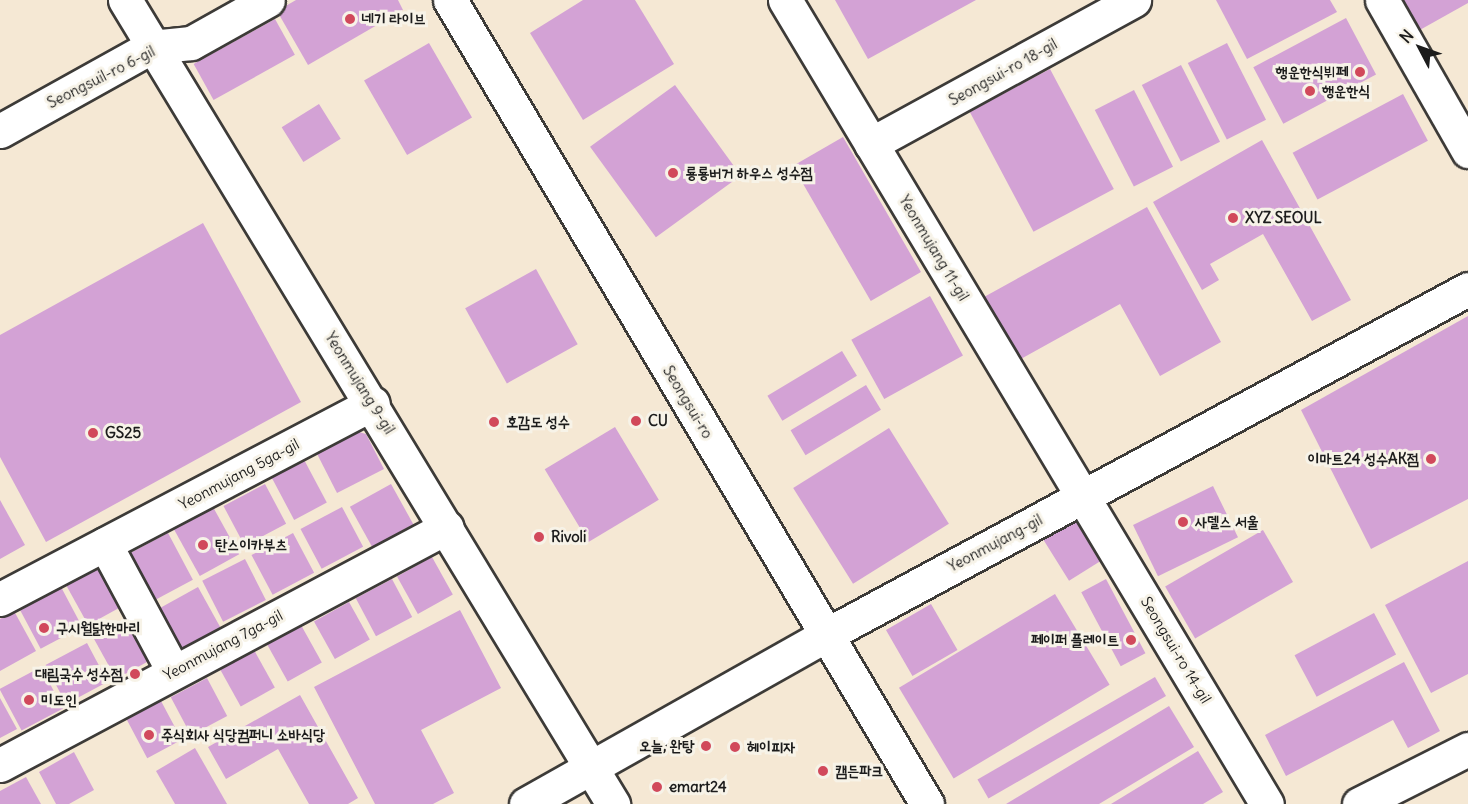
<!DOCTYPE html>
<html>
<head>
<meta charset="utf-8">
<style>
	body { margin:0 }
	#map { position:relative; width:1468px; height:804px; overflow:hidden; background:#f5e8d4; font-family:Delius,"Poor Story",sans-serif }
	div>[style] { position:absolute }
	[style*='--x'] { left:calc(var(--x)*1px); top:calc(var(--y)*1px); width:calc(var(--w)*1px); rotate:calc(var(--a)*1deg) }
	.building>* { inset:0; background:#d3a2d5; transform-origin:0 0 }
	.roads { filter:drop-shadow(2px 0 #3d3b38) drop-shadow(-2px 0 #3d3b38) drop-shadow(0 2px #3d3b38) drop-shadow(0 -2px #3d3b38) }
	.minor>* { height:33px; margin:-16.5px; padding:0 16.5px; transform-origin:16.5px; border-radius:16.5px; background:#fff }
	.tertiary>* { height:33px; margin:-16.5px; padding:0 16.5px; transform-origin:16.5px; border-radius:16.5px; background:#fff }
	.dots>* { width:16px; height:16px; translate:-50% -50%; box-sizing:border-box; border:3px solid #f7f3e8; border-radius:50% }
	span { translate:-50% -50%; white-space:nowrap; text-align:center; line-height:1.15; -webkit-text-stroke:6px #f7f3e8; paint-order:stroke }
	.poi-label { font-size:15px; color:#1c1c1c; font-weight:700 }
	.left { translate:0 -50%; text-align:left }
	.right { translate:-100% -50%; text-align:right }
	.street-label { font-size:15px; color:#1c1c1c }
	.north { position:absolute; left:1390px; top:18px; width:60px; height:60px; -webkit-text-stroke:4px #f7f3e8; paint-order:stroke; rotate:311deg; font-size:16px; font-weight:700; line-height:24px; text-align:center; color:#1c1c1c }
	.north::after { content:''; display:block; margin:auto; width:21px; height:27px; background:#1c1c1c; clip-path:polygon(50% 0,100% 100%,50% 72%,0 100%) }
</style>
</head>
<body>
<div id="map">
	<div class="building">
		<i style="clip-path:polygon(296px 0,398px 0,403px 10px,308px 65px,277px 11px)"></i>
		<i style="clip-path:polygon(583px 0,635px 0,674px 64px,583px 120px,530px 33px)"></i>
		<i style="clip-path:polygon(835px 0,976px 0,868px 59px)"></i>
		<i style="clip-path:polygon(1216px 0,1330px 0,1337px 12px,1247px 59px)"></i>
		<i style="clip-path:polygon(1401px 0,1468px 0,1468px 3px,1418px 31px)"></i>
		<i style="left:1346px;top:18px;width:64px;height:105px;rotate:62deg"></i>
		<i style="left:275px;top:19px;width:41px;height:93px;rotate:61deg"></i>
		<i style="left:429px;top:43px;width:86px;height:75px;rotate:60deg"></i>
		<i style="left:1227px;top:43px;width:86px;height:44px;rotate:63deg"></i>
		<i style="left:1181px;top:65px;width:86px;height:44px;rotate:63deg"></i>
		<i style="left:1050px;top:69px;width:136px;height:91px;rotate:62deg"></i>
		<i style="left:675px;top:85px;width:112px;height:105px;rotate:54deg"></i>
		<i style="left:1134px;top:90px;width:86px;height:44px;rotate:63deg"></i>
		<i style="left:1403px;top:94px;width:53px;height:125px;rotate:62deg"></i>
		<i style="left:319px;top:104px;width:41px;height:44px;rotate:58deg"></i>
		<i style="left:843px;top:137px;width:156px;height:58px;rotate:60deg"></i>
		<i style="clip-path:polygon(1262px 140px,1351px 300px,1312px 321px,1263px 234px,1210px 264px,1219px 280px,1202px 290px,1153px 202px)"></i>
		<i style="clip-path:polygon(1147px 207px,1221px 342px,1160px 376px,1120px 304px,1019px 360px,984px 297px)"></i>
		<i style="clip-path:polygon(203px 223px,301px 402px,46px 542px,0 457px,0 335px)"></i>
		<i style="left:536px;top:269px;width:86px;height:81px;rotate:61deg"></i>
		<i style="left:930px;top:296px;width:68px;height:90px;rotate:61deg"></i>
		<i style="clip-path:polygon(1468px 316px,1468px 499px,1371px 549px,1301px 410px)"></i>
		<i style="left:842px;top:351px;width:29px;height:87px;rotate:59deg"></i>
		<i style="left:866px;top:385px;width:29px;height:88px;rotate:59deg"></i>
		<i style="left:615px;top:427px;width:85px;height:82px;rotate:59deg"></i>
		<i style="left:889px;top:428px;width:113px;height:113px;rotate:58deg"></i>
		<i style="clip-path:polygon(348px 429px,366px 434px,384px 469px,337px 493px,313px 446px)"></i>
		<i style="left:301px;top:454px;width:55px;height:37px;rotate:62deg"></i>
		<i style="left:265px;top:484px;width:45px;height:47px;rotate:62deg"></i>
		<i style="left:391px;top:484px;width:46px;height:47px;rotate:61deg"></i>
		<i style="left:1213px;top:486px;width:57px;height:89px;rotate:64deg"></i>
		<i style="clip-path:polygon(0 500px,25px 545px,0 559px)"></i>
		<i style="left:213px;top:507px;width:54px;height:45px;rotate:61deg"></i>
		<i style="left:342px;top:507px;width:45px;height:47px;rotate:62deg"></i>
		<i style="left:1077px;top:518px;width:49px;height:40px;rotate:58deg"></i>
		<i style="left:1263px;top:530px;width:60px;height:113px;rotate:60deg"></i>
		<i style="left:168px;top:533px;width:53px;height:46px;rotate:62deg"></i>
		<i style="left:293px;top:533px;width:45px;height:47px;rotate:62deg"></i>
		<i style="left:432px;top:557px;width:43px;height:40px;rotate:61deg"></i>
		<i style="left:245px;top:559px;width:46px;height:48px;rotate:63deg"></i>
		<i style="clip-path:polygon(1468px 561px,1468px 674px,1431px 693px,1385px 605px)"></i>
		<i style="left:107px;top:562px;width:46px;height:47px;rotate:61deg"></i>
		<i style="left:392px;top:579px;width:43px;height:41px;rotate:62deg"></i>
		<i style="left:1106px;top:579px;width:84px;height:28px;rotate:62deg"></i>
		<i style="left:61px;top:587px;width:45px;height:47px;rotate:62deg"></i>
		<i style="left:198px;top:587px;width:46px;height:47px;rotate:61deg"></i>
		<i style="left:1055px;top:594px;width:106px;height:182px;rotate:59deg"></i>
		<i style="left:349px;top:602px;width:43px;height:40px;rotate:61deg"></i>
		<i style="left:931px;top:604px;width:53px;height:52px;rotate:60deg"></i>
		<i style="clip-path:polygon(460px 610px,501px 688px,421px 730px,454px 793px,433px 804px,375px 804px,314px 687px)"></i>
		<i style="clip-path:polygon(14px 611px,36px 651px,0 671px,0 619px)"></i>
		<i style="left:1374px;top:613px;width:47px;height:90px;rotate:62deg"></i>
		<i style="left:135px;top:616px;width:46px;height:47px;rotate:61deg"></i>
		<i style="left:301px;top:625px;width:43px;height:39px;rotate:61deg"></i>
		<i style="left:87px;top:643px;width:44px;height:47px;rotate:62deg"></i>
		<i style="left:254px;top:650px;width:43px;height:39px;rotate:61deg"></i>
		<i style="clip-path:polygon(1404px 662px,1440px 731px,1408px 748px,1393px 720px,1286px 776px,1265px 735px)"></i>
		<i style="left:41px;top:667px;width:47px;height:47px;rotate:62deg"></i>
		<i style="left:1155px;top:677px;width:22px;height:205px;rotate:60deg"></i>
		<i style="left:207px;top:678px;width:43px;height:41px;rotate:62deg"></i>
		<i style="clip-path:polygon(300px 695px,358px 798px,348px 804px,309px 804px,278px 749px,226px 779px,208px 747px)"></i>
		<i style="clip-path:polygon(0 698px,17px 729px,0 738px)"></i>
		<i style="left:161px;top:701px;width:44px;height:39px;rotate:62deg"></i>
		<i style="clip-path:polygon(1169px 706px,1194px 747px,1099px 804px,1006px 804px)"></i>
		<i style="clip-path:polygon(195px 748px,227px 804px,175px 804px,156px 771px)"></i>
		<i style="clip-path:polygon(1198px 751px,1223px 792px,1203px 804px,1111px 804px)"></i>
		<i style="clip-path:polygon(74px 752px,94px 790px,69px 804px,56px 804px,39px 772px)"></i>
		<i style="clip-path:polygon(26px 777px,41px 804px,0 804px,0 791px)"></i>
	</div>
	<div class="roads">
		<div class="minor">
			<i style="--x:125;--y:0;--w:941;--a:58.74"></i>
			<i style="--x:785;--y:0;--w:937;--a:59.06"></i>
			<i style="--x:1382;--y:0;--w:174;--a:60.3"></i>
			<i style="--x:0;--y:131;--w:173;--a:-29.1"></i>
			<i style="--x:151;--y:47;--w:40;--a:-5.7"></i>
			<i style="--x:191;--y:43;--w:88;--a:-29.2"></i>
			<i style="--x:871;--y:144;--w:300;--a:-28.7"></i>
			<i style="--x:105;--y:544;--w:144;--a:61.8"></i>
			<i style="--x:0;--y:599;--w:421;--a:-27.7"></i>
			<i style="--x:0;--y:765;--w:506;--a:-28.03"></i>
			<i style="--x:526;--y:804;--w:344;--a:-29.4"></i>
			<i style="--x:826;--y:635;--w:729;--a:-28.32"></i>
			<i style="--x:1359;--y:804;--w:122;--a:-26.8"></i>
		</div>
		<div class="tertiary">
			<i style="--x:450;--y:0;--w:935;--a:59.32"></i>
		</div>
	</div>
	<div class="dots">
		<i style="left:350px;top:19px;background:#d1495b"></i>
		<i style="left:1360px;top:72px;background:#d1495b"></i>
		<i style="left:1310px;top:91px;background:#d1495b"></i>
		<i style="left:673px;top:173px;background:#d1495b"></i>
		<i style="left:1233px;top:218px;background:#d1495b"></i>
		<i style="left:636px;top:421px;background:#d1495b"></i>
		<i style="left:494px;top:422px;background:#d1495b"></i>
		<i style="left:93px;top:433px;background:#d1495b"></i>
		<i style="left:1431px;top:459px;background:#d1495b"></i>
		<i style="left:1183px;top:522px;background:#d1495b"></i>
		<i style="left:539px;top:537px;background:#d1495b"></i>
		<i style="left:203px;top:545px;background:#d1495b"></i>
		<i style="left:44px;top:628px;background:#d1495b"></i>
		<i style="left:1131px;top:640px;background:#d1495b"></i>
		<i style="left:135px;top:674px;background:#d1495b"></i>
		<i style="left:29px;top:700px;background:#d1495b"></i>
		<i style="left:149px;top:735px;background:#d1495b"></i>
		<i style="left:706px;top:746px;background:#d1495b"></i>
		<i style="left:735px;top:747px;background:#d1495b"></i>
		<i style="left:823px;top:771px;background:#d1495b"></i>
		<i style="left:657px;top:787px;background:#d1495b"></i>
	</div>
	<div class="poi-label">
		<span class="left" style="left:362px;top:19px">네기 라이브</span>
		<span class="right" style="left:1348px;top:72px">행운한식뷔페</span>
		<span class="left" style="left:1322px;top:91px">행운한식</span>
		<span class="left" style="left:685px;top:173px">룡룡버거 하우스 성수점</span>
		<span class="left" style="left:1245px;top:218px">XYZ SEOUL</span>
		<span class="left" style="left:648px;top:421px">CU</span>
		<span class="left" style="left:506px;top:422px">호감도 성수</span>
		<span class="left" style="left:105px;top:433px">GS25</span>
		<span class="right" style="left:1419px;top:459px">이마트24 성수AK점</span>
		<span class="left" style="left:1195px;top:522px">사델스 서울</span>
		<span class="left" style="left:551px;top:537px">Rivoli</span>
		<span class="left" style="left:215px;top:545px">탄스이카부츠</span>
		<span class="left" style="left:56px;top:628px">구시월닭한마리</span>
		<span class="right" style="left:1119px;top:640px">페이퍼 플레이트</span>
		<span class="right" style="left:123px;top:674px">대림국수 성수점</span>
		<span class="left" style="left:41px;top:700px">미도인</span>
		<span class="left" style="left:161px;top:735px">주식회사 식당컴퍼니 소바식당</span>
		<span class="right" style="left:694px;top:746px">오늘, 완탕</span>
		<span class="left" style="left:747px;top:747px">헤이피자</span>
		<span class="left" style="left:835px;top:771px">캠든파크</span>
		<span class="left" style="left:669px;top:787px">emart24</span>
	</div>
	<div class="street-label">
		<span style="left:1003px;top:72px;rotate:-29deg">Seongsui-ro 18-gil</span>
		<span style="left:101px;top:77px;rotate:-27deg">Seongsuil-ro 6-gil</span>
		<span style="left:934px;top:248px;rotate:59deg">Yeonmujang 11-gil</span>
		<span style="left:360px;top:383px;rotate:58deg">Yeonmujang 9-gil</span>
		<span style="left:688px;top:402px;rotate:59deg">Seongsui-ro</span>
		<span style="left:239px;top:474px;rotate:-28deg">Yeonmujang 5ga-gil</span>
		<span style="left:995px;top:543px;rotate:-28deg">Yeonmujang-gil</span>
		<span style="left:223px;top:645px;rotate:-28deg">Yeonmujang 7ga-gil</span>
		<span style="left:1176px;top:650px;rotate:59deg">Seongsui-ro 14-gil</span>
	</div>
	<div class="north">N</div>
</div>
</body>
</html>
